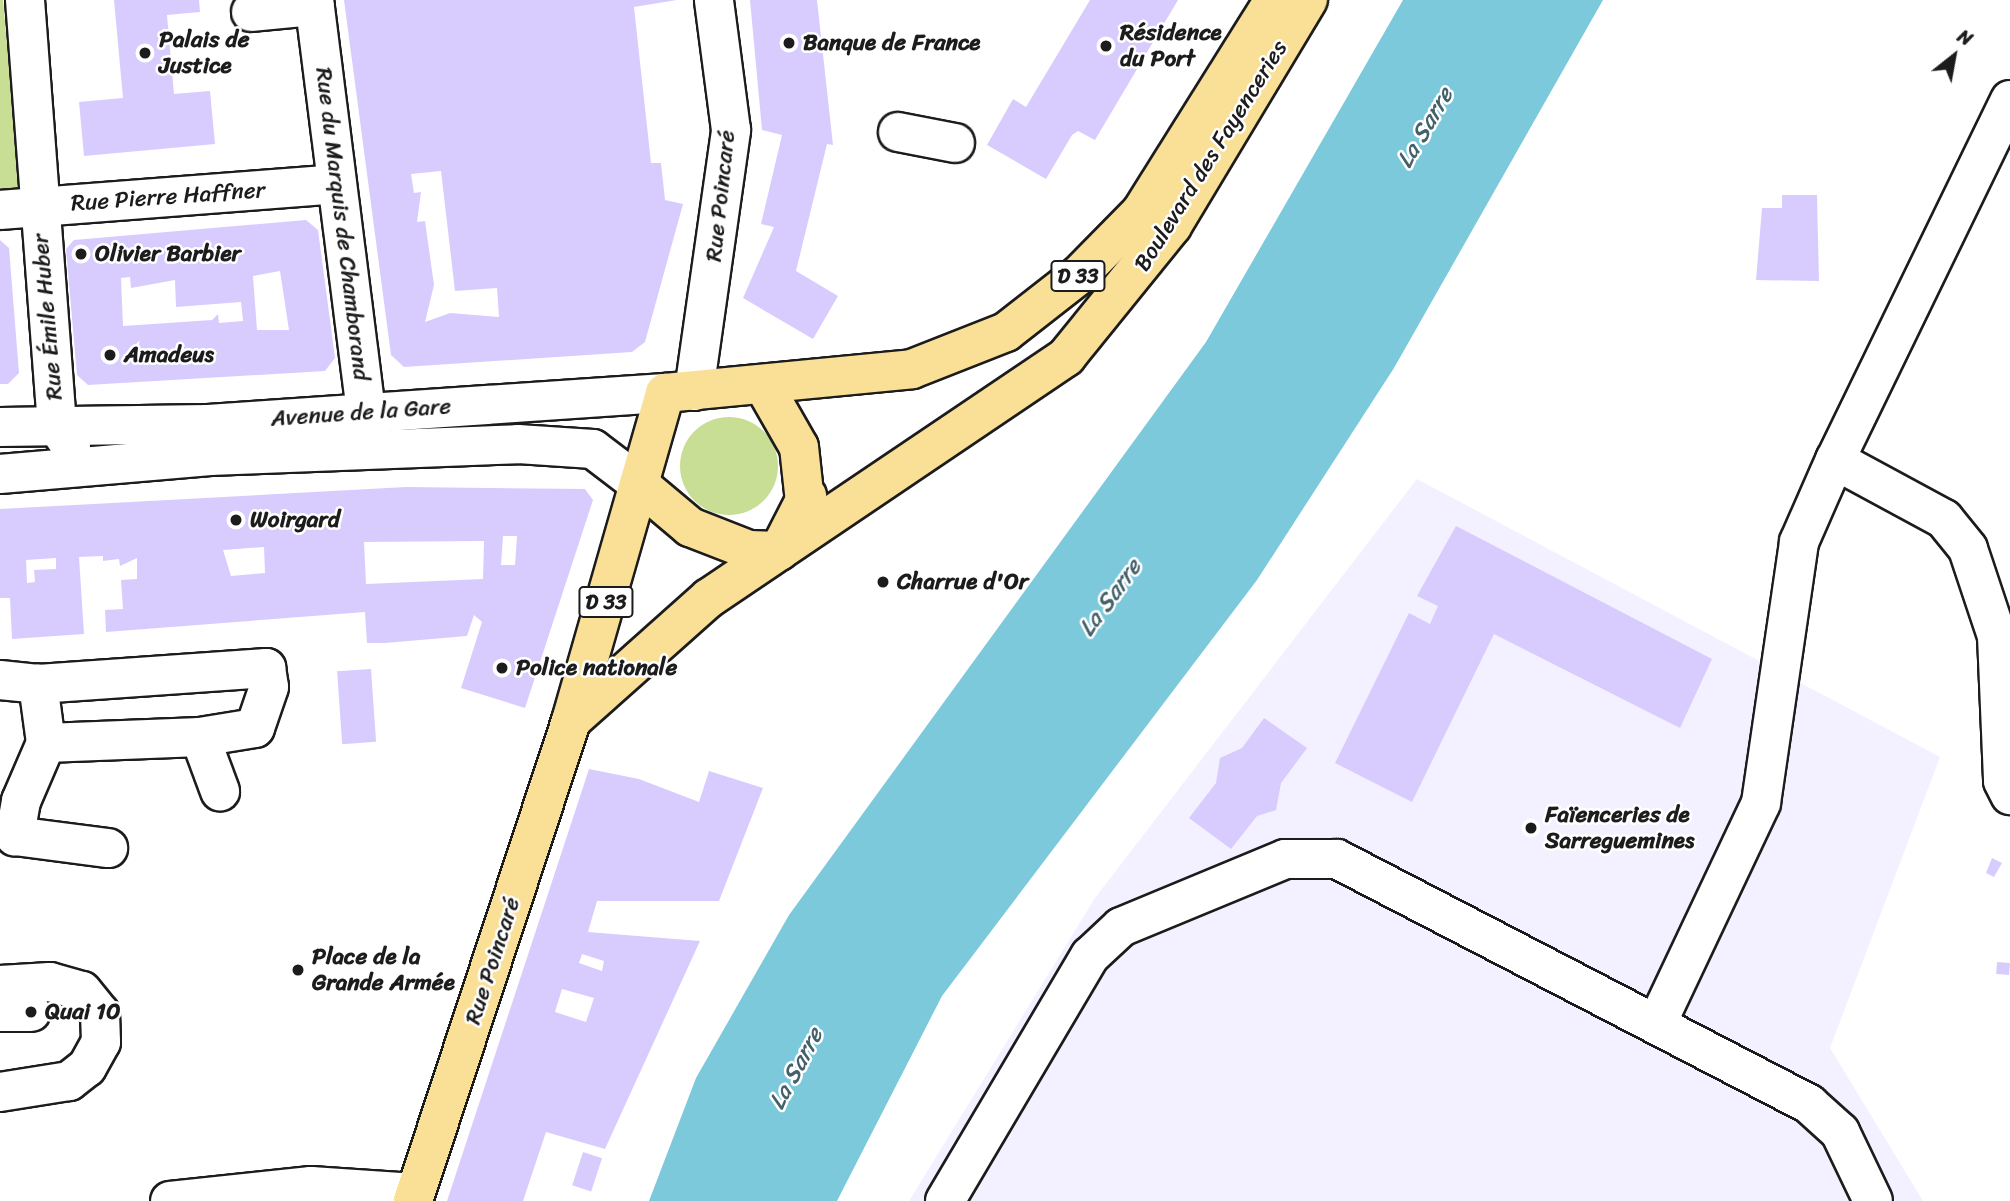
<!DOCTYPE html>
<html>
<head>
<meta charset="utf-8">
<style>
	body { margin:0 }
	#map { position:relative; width:2010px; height:1201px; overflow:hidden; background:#fff; font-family:Sriracha,sans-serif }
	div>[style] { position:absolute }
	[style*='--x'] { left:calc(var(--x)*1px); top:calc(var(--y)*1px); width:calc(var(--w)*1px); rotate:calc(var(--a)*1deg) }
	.built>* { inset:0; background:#f3f0ff }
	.green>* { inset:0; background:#c8de94 }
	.round { border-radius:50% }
	.water>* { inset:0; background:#7dc9dc }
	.building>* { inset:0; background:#d8ccff; transform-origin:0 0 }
	.roads { filter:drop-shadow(2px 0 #1c1c1c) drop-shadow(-2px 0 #1c1c1c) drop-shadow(0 2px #1c1c1c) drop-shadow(0 -2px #1c1c1c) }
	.minor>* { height:38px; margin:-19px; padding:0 19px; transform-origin:19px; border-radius:19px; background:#fff }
	.major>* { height:38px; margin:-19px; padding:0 19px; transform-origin:19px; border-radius:19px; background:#fadf96 }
	.dots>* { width:19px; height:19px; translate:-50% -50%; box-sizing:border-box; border:4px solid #fff; border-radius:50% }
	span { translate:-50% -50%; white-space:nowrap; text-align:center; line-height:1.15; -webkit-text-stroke:5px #fff; paint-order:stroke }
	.shield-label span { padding:2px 5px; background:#fff; border:2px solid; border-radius:5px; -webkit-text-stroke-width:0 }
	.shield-label { font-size:21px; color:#1c1c1c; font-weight:700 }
	.poi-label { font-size:23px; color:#1c1c1c; font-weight:700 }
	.left { translate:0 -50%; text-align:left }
	.street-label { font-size:23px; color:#1c1c1c }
	.water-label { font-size:24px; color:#436169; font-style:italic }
	.north { position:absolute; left:1919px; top:21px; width:70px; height:70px; -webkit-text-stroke:5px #fff; paint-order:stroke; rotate:31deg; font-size:19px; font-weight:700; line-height:28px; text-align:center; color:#1c1c1c }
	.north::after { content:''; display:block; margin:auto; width:24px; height:32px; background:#1c1c1c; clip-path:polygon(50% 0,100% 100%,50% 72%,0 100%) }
</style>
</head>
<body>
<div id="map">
	<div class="built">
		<i style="clip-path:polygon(1417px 479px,1940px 757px,1830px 1048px,1923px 1201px,909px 1201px,1095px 898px)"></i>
	</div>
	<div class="green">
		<i style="clip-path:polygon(0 0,3px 0,21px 203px,0 204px)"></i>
		<i class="round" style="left:680px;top:417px;width:98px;height:98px"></i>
	</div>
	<div class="water">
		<i style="clip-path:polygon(1403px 0,1603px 0,1394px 368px,1257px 580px,942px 996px,837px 1201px,649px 1201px,696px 1078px,789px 915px,1206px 342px)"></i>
	</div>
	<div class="building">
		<i style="clip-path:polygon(114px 0,199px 0,200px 12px,167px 15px,174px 94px,210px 91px,215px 144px,84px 156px,79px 102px,123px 98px)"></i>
		<i style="clip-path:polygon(evenodd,344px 0,677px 0,634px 7px,651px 163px,661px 163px,665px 200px,683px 204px,645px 342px,632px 352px,404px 367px,391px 355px,344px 0,441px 171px,455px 291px,497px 288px,499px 317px,450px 313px,425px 322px,434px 285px,425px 221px,417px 222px,421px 192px,414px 193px,411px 174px,441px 171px)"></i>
		<i style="clip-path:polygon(750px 0,817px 0,833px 145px,827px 144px,796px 271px,838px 296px,813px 339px,743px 298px,774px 227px,761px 224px,782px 135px,762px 130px)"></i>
		<i style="clip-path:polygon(1090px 0,1178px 0,1095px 140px,1078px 131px,1072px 135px,1046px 179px,987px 145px,1013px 99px,1026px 107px)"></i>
		<i style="clip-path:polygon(1782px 195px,1817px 195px,1819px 281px,1756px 280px,1762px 208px,1782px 208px)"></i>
		<i style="clip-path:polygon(evenodd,306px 220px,318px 230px,335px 358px,325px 371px,88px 385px,77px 375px,66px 249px,74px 240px,306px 220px,280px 271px,289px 330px,257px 330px,253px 276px,280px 271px,306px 220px,130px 277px,131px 288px,175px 280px,176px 307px,241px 302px,243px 321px,219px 323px,218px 314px,212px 320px,123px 326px,121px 278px,130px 277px)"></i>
		<i style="clip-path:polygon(0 240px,9px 248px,19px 373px,8px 384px,0 384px)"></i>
		<i style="clip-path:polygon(evenodd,406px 487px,585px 489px,593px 500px,525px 708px,461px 688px,482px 622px,474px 615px,467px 636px,385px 643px,367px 643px,365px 612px,106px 632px,105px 610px,123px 609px,121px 580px,137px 579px,137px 558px,120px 566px,119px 559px,103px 561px,103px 556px,79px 557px,84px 634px,12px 639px,10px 598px,0 598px,0 509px,406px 487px,503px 536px,517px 536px,515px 565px,501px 565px,503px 536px,406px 487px,484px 541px,483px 579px,366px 584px,364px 542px,484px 541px,406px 487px,264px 547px,265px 573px,231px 576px,223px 550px,264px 547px,406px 487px,56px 558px,56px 569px,34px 570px,35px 582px,27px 583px,26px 560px,56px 558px)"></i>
		<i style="clip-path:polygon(1456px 526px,1712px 659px,1680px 728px,1494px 634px,1412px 802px,1335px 763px,1409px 613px,1430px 624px,1438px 606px,1417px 596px)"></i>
		<i style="left:371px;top:669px;width:73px;height:34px;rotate:86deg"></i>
		<i style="clip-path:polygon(1264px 718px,1307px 748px,1281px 783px,1276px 810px,1257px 816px,1231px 849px,1189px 818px,1216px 783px,1220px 758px,1242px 748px)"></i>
		<i style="clip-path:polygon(evenodd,589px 769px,639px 779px,699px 802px,709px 771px,763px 788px,719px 901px,597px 901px,588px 932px,700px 941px,605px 1149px,546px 1132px,523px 1201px,447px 1201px,589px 769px,582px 954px,604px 961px,602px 971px,579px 963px,582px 954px,589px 769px,562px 989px,594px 998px,586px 1022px,555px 1012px,562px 989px)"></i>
		<i style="clip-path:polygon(1992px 858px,2002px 863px,1994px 877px,1986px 873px)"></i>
		<i style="left:1997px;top:962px;width:13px;height:12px;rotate:4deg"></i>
		<i style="left:583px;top:1152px;width:20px;height:35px;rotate:18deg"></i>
	</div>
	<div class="roads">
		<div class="minor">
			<i style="--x:25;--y:0;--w:427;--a:85.7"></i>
			<i style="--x:57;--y:426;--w:25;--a:56"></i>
			<i style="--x:314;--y:0;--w:439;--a:82.8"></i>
			<i style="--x:251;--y:12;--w:64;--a:-5.4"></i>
			<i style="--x:2010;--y:100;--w:400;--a:115.9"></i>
			<i style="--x:1835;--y:460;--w:124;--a:28.4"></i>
			<i style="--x:1944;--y:519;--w:38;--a:51"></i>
			<i style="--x:1968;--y:549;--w:92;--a:71.6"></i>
			<i style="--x:1997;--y:636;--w:145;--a:87.6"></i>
			<i style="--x:2003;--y:781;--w:16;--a:63"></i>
			<i style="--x:898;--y:132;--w:58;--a:10.9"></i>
			<i style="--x:0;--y:210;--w:337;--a:-4.4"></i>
			<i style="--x:694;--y:391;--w:264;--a:-81.9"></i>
			<i style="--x:731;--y:130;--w:131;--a:-97.5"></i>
			<i style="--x:0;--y:427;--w:208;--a:-0.8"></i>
			<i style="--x:208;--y:424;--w:458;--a:-3.9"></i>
			<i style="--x:0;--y:474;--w:211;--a:-4.9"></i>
			<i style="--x:210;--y:456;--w:308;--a:-2.2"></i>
			<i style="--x:518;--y:444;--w:75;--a:3.8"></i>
			<i style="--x:593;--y:449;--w:58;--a:37.3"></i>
			<i style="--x:0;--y:680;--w:38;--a:6"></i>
			<i style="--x:38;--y:684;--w:229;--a:-4"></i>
			<i style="--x:266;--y:668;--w:19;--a:81"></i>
			<i style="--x:269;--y:687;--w:43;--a:108.9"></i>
			<i style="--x:255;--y:728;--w:56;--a:170.7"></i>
			<i style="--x:200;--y:737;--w:154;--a:177.8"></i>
			<i style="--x:46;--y:743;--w:60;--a:-97.7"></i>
			<i style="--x:200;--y:737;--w:58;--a:69.7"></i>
			<i style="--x:46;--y:743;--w:63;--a:113.3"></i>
			<i style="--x:21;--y:801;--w:36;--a:100"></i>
			<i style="--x:15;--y:836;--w:94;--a:7.4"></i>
			<i style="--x:0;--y:985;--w:50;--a:-3.4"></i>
			<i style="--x:50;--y:982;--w:33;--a:16"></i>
			<i style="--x:82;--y:991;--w:28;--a:51"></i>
			<i style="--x:100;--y:1013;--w:29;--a:88"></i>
			<i style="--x:101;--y:1042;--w:29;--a:119"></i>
			<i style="--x:87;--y:1067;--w:23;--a:142"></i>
			<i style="--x:69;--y:1081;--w:70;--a:170.9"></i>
			<i style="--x:0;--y:1012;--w:31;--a:0"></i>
			<i style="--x:1658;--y:1021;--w:241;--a:-64.7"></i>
			<i style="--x:1761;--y:803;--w:264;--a:-81.7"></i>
			<i style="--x:1799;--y:542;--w:90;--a:-66.3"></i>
			<i style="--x:170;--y:1201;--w:142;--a:-6.1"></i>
			<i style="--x:311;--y:1186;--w:104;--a:3.9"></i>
			<i style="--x:945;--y:1201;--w:285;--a:-59.4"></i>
			<i style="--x:1090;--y:956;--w:42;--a:-43.1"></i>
			<i style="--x:1121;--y:927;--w:178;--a:-22.5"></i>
			<i style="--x:1285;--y:859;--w:52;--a:0"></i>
			<i style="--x:1337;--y:859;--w:532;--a:27.43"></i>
			<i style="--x:1809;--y:1104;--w:42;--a:42.1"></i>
			<i style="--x:1840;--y:1132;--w:76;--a:64.4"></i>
		</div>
		<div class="major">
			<i style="--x:764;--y:386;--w:70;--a:60.2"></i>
			<i style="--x:799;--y:447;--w:74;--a:83.8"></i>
			<i style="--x:639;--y:484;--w:67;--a:40.1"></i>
			<i style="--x:690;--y:527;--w:63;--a:21.3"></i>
			<i style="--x:749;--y:550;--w:30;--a:2"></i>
			<i style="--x:779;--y:551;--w:62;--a:-63"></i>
			<i style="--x:573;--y:719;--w:182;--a:-41.7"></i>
			<i style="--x:709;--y:598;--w:431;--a:-34"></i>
			<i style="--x:1066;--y:357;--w:169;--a:-51"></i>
			<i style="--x:1172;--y:226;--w:264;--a:-59"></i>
			<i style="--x:413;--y:1201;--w:505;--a:-71.78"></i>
			<i style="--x:571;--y:721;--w:341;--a:-74"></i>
			<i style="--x:665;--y:393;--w:248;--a:-5.5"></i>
			<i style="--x:912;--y:369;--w:101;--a:-21.5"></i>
			<i style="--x:1006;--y:332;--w:93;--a:-38"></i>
			<i style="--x:1079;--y:275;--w:88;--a:-45.5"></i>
			<i style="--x:1141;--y:212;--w:250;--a:-57.9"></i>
		</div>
	</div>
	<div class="dots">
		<i style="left:789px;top:43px;background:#1c1c1c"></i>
		<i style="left:1106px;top:46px;background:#1c1c1c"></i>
		<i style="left:145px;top:53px;background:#1c1c1c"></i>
		<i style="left:81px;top:254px;background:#1c1c1c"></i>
		<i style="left:110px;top:355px;background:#1c1c1c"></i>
		<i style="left:236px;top:520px;background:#1c1c1c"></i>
		<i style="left:883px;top:582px;background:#1c1c1c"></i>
		<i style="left:502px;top:668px;background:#1c1c1c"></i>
		<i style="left:1531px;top:828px;background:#1c1c1c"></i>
		<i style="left:298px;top:970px;background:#1c1c1c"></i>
		<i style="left:31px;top:1012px;background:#1c1c1c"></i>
	</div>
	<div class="shield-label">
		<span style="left:1078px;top:276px">D 33</span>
		<span style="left:606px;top:602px">D 33</span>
	</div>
	<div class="poi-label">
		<span class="left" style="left:1120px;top:46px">Résidence<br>du Port</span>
		<span class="left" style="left:159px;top:53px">Palais de<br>Justice</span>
		<span class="left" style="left:803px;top:43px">Banque de France</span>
		<span class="left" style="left:95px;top:254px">Olivier Barbier</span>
		<span class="left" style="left:124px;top:355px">Amadeus</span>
		<span class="left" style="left:250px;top:520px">Woirgard</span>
		<span class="left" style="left:897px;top:582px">Charrue d'Or</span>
		<span class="left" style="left:516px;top:668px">Police nationale</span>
		<span class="left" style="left:1545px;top:828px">Faïenceries de<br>Sarreguemines</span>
		<span class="left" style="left:312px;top:970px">Place de la<br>Grande Armée</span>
		<span class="left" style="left:45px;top:1012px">Quai 10</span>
	</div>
	<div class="street-label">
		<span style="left:1211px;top:156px;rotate:-58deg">Boulevard des Fayenceries</span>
		<span style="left:721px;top:196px;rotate:-84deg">Rue Poincaré</span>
		<span style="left:168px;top:197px;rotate:-4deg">Rue Pierre Haffner</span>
		<span style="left:342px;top:224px;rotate:83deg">Rue du Marquis de Chamborand</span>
		<span style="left:48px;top:317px;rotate:-95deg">Rue Émile Huber</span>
		<span style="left:361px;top:413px;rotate:-4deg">Avenue de la Gare</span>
		<span style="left:493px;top:961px;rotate:-72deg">Rue Poincaré</span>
	</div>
	<div class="water-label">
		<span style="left:1425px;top:128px;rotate:-60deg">La Sarre</span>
		<span style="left:1110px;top:598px;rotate:-54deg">La Sarre</span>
		<span style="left:796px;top:1069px;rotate:-62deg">La Sarre</span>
	</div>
	<div class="north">N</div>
</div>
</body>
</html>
